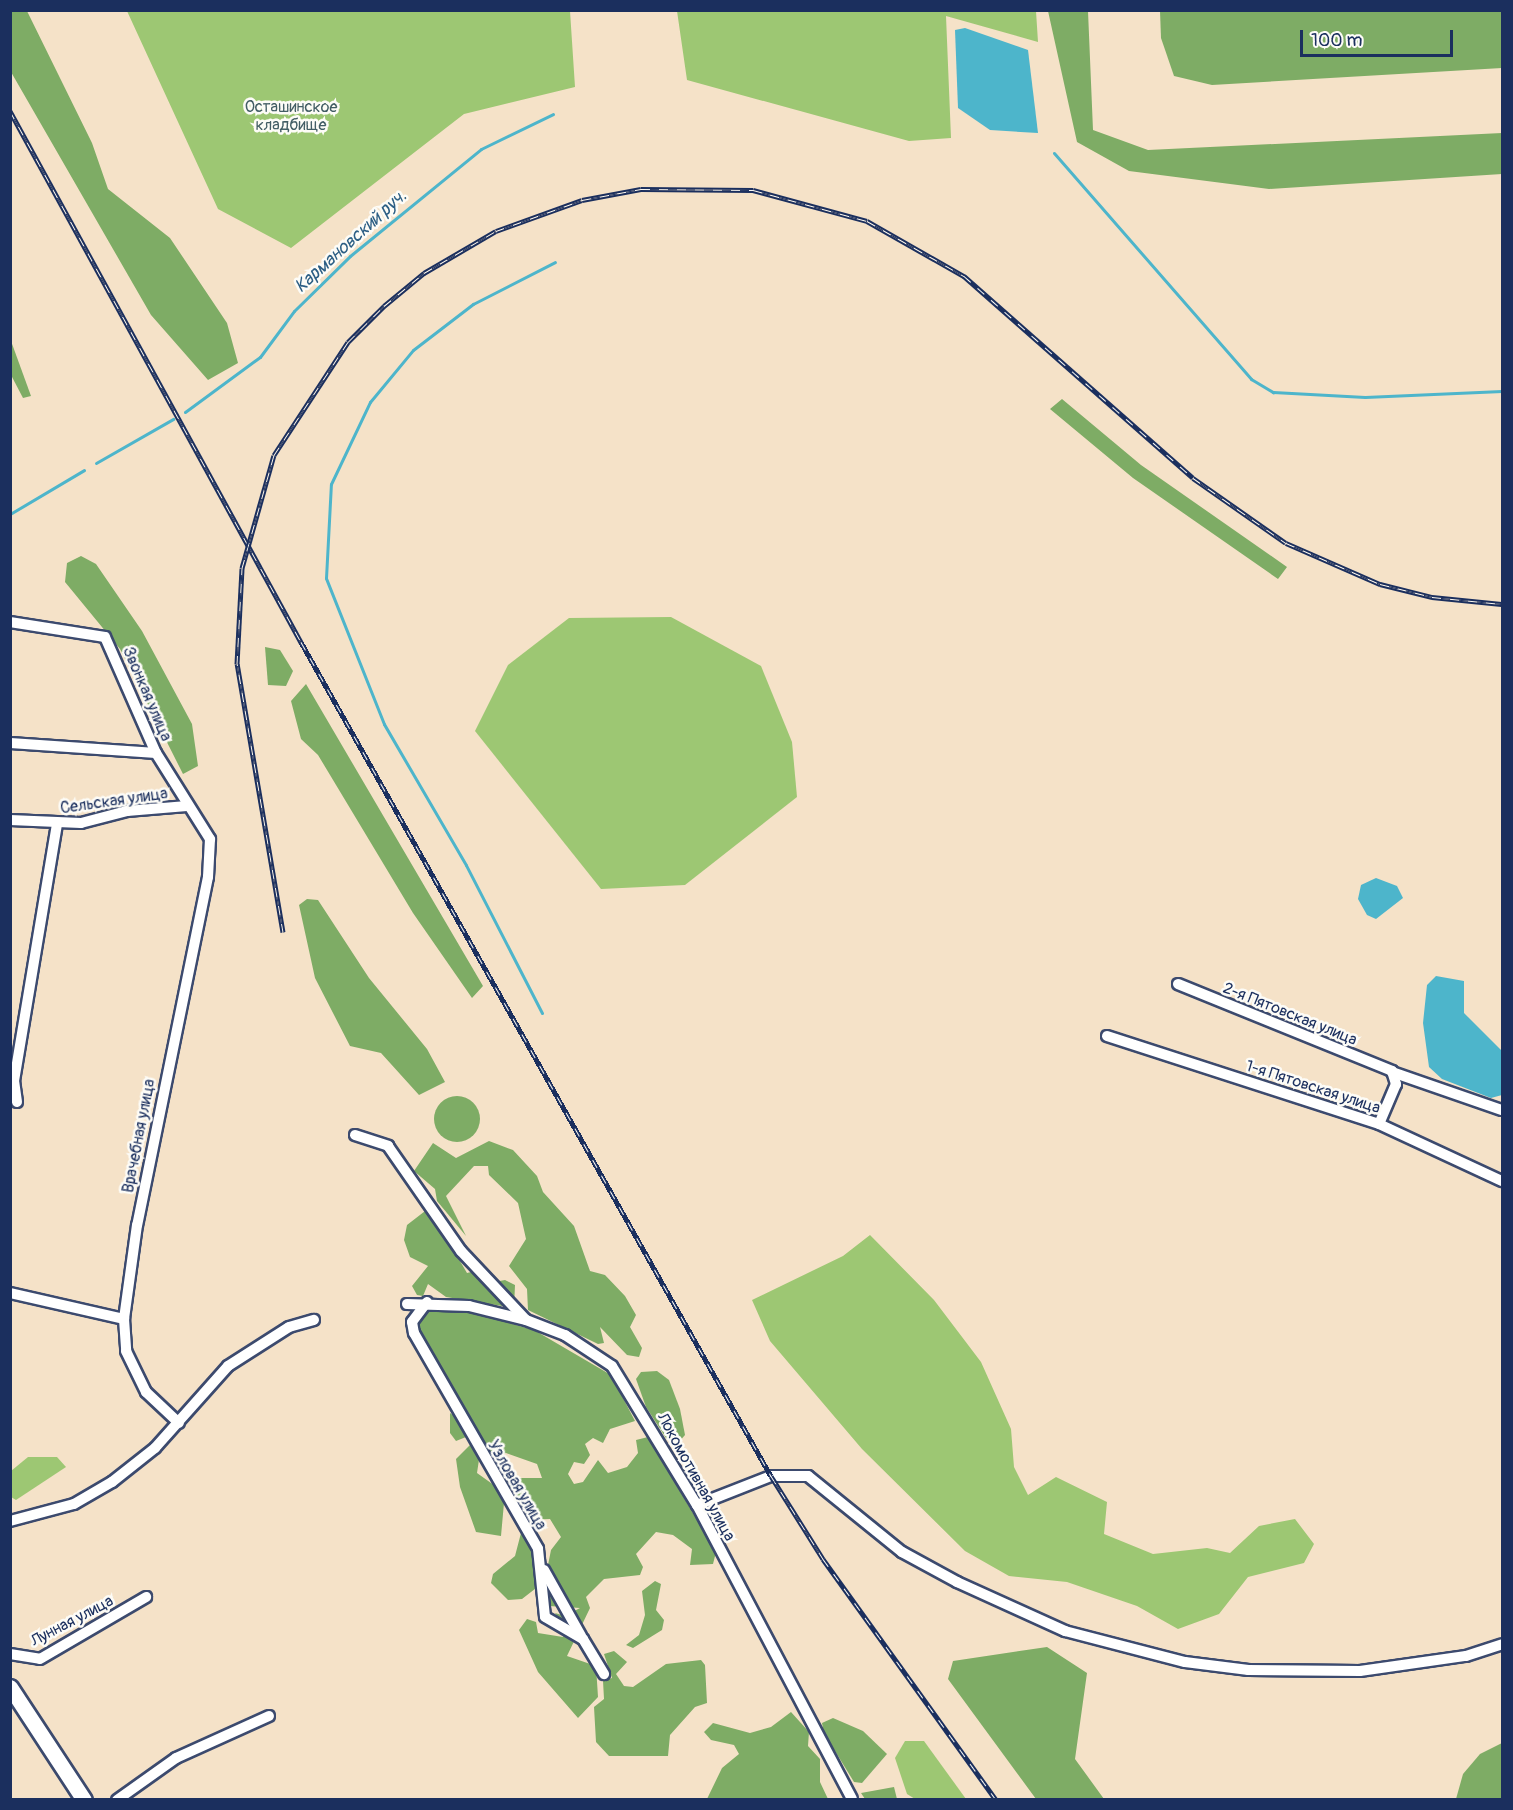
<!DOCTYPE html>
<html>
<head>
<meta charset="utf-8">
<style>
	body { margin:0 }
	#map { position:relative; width:1513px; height:1810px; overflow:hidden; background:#f5e2c8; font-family:Pangolin,sans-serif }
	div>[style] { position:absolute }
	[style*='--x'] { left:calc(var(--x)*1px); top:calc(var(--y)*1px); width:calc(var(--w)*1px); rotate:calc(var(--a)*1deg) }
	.green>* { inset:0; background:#9dc773 }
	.forest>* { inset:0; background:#7eac65 }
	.round { border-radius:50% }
	.water>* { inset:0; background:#4db5cb }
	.stream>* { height:3px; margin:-1.5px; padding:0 1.5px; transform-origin:1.5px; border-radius:1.5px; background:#4db5cb }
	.roads { filter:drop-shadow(2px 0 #3c4a6e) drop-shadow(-2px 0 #3c4a6e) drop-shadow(0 2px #3c4a6e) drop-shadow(0 -2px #3c4a6e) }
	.minor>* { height:10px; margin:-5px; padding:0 5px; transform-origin:5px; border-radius:5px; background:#fff }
	.secondary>* { height:15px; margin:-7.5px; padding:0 7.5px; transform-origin:7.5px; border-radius:7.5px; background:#fff }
	.rail>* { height:5px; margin-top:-2.5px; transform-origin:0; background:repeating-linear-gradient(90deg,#fdfcf7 0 9px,#1b2f5e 0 18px); box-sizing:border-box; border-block:2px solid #1b2f5e }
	span { translate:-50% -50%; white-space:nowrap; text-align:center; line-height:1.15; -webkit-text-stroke:5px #fdfcf7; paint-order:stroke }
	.park-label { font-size:16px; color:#425d64 }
	.street-label { font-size:16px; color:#1b2f5e }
	.water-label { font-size:18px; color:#2c5e84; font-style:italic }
	.frame { position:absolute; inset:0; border:12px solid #1b2f5e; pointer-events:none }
	.scale { position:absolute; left:1300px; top:30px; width:153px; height:27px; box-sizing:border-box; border:3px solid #1b2f5e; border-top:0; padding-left:8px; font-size:18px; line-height:21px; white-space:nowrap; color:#1b2f5e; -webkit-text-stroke:4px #fdfcf7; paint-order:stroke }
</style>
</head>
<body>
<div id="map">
	<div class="green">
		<i style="clip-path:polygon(127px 11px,570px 11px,575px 87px,464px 114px,291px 248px,218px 209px)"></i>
		<i style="clip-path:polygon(677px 11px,1036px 11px,1038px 42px,946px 16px,951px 138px,909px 141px,687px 80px)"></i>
		<i style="clip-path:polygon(671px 617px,761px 666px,792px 742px,797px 797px,685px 885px,601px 889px,475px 731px,508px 665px,569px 618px)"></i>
		<i style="clip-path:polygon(870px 1235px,934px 1300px,981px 1362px,1011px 1429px,1014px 1467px,1028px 1495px,1056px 1477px,1107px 1502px,1104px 1534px,1153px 1554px,1207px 1548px,1230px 1553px,1259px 1526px,1295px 1519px,1314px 1544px,1304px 1563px,1248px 1577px,1219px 1614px,1178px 1629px,1137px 1606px,1067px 1582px,1009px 1576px,965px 1551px,862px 1449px,770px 1341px,752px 1300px,843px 1256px)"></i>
		<i style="clip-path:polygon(28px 1457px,57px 1457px,66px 1467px,16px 1500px,11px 1497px,11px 1471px)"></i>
		<i style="clip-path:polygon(905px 1741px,924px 1741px,966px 1799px,915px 1799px,907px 1794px,895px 1758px)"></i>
	</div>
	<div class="forest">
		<i style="clip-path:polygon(10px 11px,27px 11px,92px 143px,108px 189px,170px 238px,227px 323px,238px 363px,208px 380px,151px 315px,11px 72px)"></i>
		<i style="clip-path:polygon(1048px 11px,1088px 11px,1093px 130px,1148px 150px,1502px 133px,1502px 174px,1269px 189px,1129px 171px,1077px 142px)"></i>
		<i style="clip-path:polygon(1160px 11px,1502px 11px,1502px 68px,1212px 85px,1174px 76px,1161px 38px)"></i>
		<i style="clip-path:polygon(10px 341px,11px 341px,31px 396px,23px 398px,11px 375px)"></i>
		<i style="clip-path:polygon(1062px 399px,1141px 465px,1287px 567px,1278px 579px,1133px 478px,1050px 409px)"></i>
		<i style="clip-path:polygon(81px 556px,96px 564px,142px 631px,192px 724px,198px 766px,183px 774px,120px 649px,65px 582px,67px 563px)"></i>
		<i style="clip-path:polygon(265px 647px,280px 650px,293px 671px,286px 686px,268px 685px)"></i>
		<i style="clip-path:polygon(306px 684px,483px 986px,472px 998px,413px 913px,318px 755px,301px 739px,291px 701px)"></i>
		<i style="clip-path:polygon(307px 899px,318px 900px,369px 978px,427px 1049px,445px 1082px,419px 1095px,381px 1053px,350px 1046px,315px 978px,299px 905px)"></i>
		<i class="round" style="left:434px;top:1096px;width:46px;height:46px"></i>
		<i style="clip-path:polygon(489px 1141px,513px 1150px,537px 1176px,543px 1192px,574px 1226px,590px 1271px,605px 1275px,625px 1296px,636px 1315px,630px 1327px,642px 1348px,639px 1357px,627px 1355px,600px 1327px,604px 1343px,598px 1344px,528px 1310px,527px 1289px,509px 1266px,526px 1239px,518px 1203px,489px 1175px,488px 1166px,474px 1166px,446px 1196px,466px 1236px,437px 1201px,435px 1189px,414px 1171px,433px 1143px,456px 1158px)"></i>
		<i style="clip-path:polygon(429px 1208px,467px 1273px,479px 1270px,494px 1282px,505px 1280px,515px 1285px,514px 1308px,446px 1297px,428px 1284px,423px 1296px,417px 1295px,412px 1286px,428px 1266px,410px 1257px,404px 1240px,407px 1225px)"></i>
		<i style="clip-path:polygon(427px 1311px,474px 1313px,534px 1330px,611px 1375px,635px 1421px,610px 1429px,603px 1443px,593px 1438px,585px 1444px,590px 1455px,584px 1464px,574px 1462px,568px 1474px,574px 1484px,583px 1482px,598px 1460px,608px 1473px,627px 1467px,638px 1453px,636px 1440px,648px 1437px,716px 1552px,713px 1564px,690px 1565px,692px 1549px,673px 1535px,656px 1532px,636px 1554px,643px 1567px,640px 1575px,604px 1579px,586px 1597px,590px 1608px,567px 1656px,596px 1666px,598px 1697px,578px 1718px,538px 1672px,519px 1630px,527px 1619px,536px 1622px,538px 1633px,563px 1637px,567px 1631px,555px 1613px,565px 1616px,580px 1608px,549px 1606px,546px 1575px,551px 1550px,561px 1537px,550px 1519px,525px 1520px,510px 1492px,508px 1478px,542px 1478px,537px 1464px,506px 1453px,491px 1456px,417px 1326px)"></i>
		<i style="clip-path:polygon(657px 1371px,669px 1380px,680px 1409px,685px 1435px,678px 1443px,666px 1438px,646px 1407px,636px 1379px,641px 1372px)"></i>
		<i style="clip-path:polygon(450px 1413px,464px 1423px,466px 1437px,456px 1441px,450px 1433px)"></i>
		<i style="clip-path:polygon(472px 1443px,480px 1453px,477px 1473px,498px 1488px,504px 1503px,501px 1536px,476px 1532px,460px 1487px,456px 1459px)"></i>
		<i style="clip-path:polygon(521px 1533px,534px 1554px,540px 1585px,522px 1599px,508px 1600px,491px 1583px,493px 1574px,515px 1556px)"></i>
		<i style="clip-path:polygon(655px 1581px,661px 1584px,656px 1610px,664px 1620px,662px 1630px,633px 1648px,626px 1645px,639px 1635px,645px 1615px,642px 1591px)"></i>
		<i style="clip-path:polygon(1047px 1647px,1087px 1673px,1075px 1759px,1104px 1799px,1036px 1799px,948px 1679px,953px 1661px)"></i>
		<i style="clip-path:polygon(614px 1651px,627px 1662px,616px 1674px,624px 1686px,633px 1687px,666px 1664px,701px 1660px,705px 1665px,707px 1703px,695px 1707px,670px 1735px,668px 1756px,609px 1756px,596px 1742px,594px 1707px,604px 1699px,603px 1681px,612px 1678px,604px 1654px)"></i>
		<i style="clip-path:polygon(791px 1712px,809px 1732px,808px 1746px,820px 1759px,820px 1782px,828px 1799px,707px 1799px,722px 1768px,739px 1754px,734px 1745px,711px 1740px,704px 1732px,713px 1723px,750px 1733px,771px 1727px)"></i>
		<i style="clip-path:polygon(833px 1718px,863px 1731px,887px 1754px,862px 1783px,854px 1782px,824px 1733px,822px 1723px)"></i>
		<i style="clip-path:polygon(1502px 1743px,1502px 1799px,1456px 1799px,1463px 1774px,1480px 1754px)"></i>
		<i style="clip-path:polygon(894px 1787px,897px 1799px,865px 1799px,861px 1793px)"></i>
	</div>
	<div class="water">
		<i style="clip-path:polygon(965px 28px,1028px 50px,1038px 133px,990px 130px,958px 108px,955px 30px)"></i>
		<i style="clip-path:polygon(1376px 878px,1397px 886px,1403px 898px,1376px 919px,1367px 915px,1358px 899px,1361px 885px)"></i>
		<i style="clip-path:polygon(1436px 976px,1464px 981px,1464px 1013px,1502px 1051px,1502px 1095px,1491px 1098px,1442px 1079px,1429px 1067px,1423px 1023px,1427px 985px)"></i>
	</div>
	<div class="stream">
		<i style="--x:1054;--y:153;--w:300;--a:48.9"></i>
		<i style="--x:1251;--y:379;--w:26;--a:31"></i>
		<i style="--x:1273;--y:392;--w:92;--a:3.1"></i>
		<i style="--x:1365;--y:397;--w:137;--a:-2.5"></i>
		<i style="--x:185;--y:412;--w:93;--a:-36.3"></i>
		<i style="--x:260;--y:357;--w:57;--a:-53.5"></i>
		<i style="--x:294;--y:311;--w:78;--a:-44.5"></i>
		<i style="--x:350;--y:256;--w:169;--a:-39.2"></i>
		<i style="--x:481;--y:149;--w:80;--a:-25.9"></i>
		<i style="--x:96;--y:463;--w:89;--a:-29.7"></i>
		<i style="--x:10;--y:514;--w:86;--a:-30.7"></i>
		<i style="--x:542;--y:1013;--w:166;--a:-117.2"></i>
		<i style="--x:466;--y:865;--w:163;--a:-120.2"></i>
		<i style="--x:384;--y:724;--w:157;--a:-111.7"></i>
		<i style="--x:326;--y:578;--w:94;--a:-87"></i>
		<i style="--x:331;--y:484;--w:91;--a:-64.6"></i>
		<i style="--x:370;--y:402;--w:67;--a:-50.4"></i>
		<i style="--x:413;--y:350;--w:76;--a:-37.5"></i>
		<i style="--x:473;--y:304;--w:92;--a:-27.1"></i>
	</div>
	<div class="roads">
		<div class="minor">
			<i style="--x:10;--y:622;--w:96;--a:9"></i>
			<i style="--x:105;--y:637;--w:127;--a:66.3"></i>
			<i style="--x:156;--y:753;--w:146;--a:-176.1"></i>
			<i style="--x:156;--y:753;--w:102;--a:57.9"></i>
			<i style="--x:210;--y:839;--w:38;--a:93"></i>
			<i style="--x:208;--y:877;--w:355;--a:101.5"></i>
			<i style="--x:137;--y:1225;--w:95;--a:97.9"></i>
			<i style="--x:124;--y:1319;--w:32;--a:86"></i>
			<i style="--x:126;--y:1351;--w:46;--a:64"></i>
			<i style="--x:146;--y:1392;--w:45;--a:43.2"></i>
			<i style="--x:10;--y:820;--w:71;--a:2.4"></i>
			<i style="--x:81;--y:823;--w:48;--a:-14.6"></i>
			<i style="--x:127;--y:811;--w:60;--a:-4.8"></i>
			<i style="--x:1178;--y:984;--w:231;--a:22.1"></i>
			<i style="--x:1392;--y:1071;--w:14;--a:73"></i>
			<i style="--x:1396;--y:1084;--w:43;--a:113"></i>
			<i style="--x:1107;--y:1036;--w:286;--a:17.9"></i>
			<i style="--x:1379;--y:1124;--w:136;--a:24.9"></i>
			<i style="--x:1392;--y:1072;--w:116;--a:19.1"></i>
			<i style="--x:17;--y:1102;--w:21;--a:-98"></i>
			<i style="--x:14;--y:1081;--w:261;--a:-80.5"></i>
			<i style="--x:355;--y:1135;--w:35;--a:18"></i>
			<i style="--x:388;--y:1146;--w:128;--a:55.2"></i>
			<i style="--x:461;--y:1251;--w:93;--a:46.7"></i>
			<i style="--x:10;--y:1293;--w:117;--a:12.8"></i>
			<i style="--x:427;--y:1302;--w:25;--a:127"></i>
			<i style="--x:412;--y:1322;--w:11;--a:80"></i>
			<i style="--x:414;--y:1333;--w:249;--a:60.1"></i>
			<i style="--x:538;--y:1549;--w:68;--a:84.1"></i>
			<i style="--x:545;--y:1617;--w:44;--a:30.1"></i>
			<i style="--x:583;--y:1639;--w:41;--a:59"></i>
			<i style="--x:407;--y:1304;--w:62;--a:1.8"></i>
			<i style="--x:469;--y:1306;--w:59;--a:13.8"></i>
			<i style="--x:526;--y:1320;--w:42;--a:21"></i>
			<i style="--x:565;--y:1335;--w:56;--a:33.4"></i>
			<i style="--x:612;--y:1366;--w:163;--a:58.6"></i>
			<i style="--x:697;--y:1505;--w:332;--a:62.2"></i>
			<i style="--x:697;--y:1505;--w:79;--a:-21.4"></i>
			<i style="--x:771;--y:1476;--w:37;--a:0"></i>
			<i style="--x:808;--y:1476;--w:121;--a:39"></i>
			<i style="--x:902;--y:1552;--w:63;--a:28.6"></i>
			<i style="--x:957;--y:1582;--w:119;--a:24.4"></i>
			<i style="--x:1065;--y:1631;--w:124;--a:14.5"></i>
			<i style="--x:1185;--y:1662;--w:64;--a:7.2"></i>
			<i style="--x:1248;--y:1670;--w:112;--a:0.5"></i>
			<i style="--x:1360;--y:1671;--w:107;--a:-8.1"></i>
			<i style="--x:1466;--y:1656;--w:38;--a:-18"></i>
			<i style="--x:10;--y:1521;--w:66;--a:-14.9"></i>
			<i style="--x:74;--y:1504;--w:44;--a:-30.1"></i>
			<i style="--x:112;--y:1482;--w:55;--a:-38.3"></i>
			<i style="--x:155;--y:1448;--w:110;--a:-48.3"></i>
			<i style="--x:228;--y:1366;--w:72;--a:-32.6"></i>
			<i style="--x:289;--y:1327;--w:26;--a:-16"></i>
			<i style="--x:544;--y:1570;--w:76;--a:60.7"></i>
			<i style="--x:10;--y:1654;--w:30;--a:9"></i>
			<i style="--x:40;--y:1659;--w:123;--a:-30.3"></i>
			<i style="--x:117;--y:1800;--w:72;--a:-35.4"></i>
			<i style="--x:176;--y:1758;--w:102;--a:-24.3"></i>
		</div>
		<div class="secondary">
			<i style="--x:10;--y:1687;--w:135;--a:56.8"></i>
		</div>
	</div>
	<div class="rail">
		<i style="--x:10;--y:111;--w:606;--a:61.28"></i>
		<i style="--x:301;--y:642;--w:957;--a:60.6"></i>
		<i style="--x:771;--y:1476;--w:98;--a:57.9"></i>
		<i style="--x:823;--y:1559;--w:297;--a:54.3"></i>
		<i style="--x:283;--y:932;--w:272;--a:-99.7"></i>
		<i style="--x:237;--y:664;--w:96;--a:-87"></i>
		<i style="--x:242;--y:568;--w:117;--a:-74.2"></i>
		<i style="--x:274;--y:455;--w:135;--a:-56.8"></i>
		<i style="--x:348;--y:342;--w:51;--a:-45"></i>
		<i style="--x:384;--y:306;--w:52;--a:-39.5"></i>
		<i style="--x:424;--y:273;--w:83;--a:-30.3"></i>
		<i style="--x:496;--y:231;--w:91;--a:-19.8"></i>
		<i style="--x:582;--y:200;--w:60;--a:-10.6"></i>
		<i style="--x:641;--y:189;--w:112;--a:0.5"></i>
		<i style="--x:753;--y:190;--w:118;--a:15.2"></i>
		<i style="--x:867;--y:221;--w:112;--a:29.6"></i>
		<i style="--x:964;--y:276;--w:305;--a:41.4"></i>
		<i style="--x:1193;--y:478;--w:113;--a:35"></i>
		<i style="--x:1286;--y:543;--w:103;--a:23.6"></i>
		<i style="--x:1380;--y:584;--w:54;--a:14"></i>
		<i style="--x:1432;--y:597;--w:70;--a:5.7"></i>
	</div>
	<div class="park-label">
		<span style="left:291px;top:116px">Осташинское<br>кладбище</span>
	</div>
	<div class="street-label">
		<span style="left:147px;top:694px;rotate:67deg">Звонкая улица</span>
		<span style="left:114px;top:801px;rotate:-8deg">Сельская улица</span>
		<span style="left:1290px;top:1014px;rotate:22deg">2-я Пятовская улица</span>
		<span style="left:1313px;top:1087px;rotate:18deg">1-я Пятовская улица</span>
		<span style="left:139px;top:1136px;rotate:-79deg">Врачебная улица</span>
		<span style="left:696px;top:1477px;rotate:61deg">Локомотивная улица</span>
		<span style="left:517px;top:1485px;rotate:60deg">Узловая улица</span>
		<span style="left:72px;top:1621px;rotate:-28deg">Лунная улица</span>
	</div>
	<div class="water-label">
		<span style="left:351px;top:242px;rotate:-42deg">Кармановский руч.</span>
	</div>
	<div class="frame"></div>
	<div class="scale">100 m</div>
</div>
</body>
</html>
